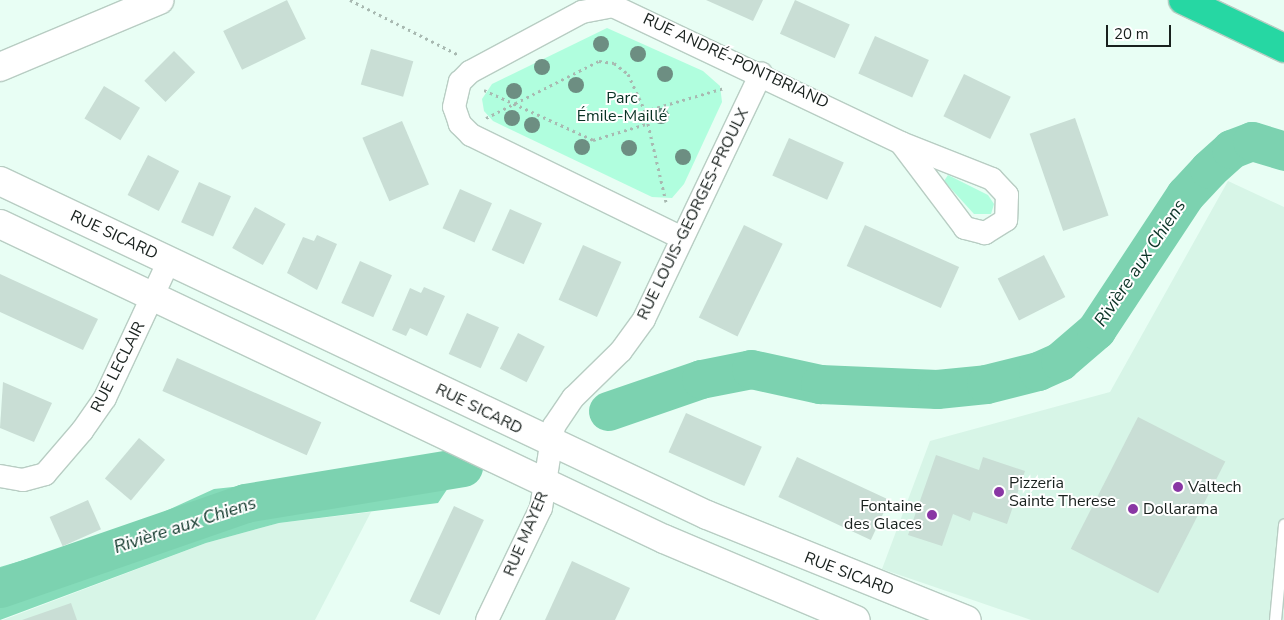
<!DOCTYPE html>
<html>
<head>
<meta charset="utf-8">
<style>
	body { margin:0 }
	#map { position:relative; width:1284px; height:620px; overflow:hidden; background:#e8fef4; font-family:"Nunito Sans",sans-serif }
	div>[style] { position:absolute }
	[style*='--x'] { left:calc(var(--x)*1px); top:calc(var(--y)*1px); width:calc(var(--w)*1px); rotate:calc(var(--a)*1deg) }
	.built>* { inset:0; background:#d7f5e7 }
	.green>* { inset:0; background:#b0fede }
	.forest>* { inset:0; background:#85dbb9 }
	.river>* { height:39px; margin:-19.5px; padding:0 19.5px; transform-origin:19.5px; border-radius:19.5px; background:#7cd2b0 }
	.building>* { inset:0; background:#c9ded5; transform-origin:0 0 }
	.path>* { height:3px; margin-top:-1.5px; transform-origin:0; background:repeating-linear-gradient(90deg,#a8b9b1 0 2.5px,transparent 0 6.5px) }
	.roads { filter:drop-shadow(1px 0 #b8cdc3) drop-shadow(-1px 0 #b8cdc3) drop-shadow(0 1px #b8cdc3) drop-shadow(0 -1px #b8cdc3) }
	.service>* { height:11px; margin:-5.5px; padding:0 5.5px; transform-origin:5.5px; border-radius:5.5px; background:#fff }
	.minor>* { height:22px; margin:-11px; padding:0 11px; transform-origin:11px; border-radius:11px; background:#fff }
	.tertiary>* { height:28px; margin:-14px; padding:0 14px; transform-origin:14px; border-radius:14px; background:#fff }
	.motorway>* { height:28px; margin:-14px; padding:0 14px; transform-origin:14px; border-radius:14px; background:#26d7a3 }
	.trees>* { width:16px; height:16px; margin:-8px; border-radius:50%; background:#6d8e82 }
	.dots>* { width:14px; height:14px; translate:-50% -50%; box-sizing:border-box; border:2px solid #fff; border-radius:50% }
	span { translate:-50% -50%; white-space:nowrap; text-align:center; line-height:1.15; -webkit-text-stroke:4px #fff; paint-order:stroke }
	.street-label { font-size:16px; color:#19211e }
	.park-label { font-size:16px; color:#093224 }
	.poi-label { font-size:16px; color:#19211e }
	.left { translate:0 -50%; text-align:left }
	.right { translate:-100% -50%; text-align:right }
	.water-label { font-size:18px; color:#0c3427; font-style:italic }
	.scale { position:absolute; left:1106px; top:25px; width:65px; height:22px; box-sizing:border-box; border:2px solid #19211e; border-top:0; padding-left:6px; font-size:15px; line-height:18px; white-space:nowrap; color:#19211e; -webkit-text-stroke:4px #fff; paint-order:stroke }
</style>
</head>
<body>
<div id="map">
	<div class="built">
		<i style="clip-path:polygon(1228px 181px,1284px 207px,1284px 620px,1031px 620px,882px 569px,930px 441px,1110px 392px)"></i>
		<i style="clip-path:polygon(371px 512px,315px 620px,3px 620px,206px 543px,279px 523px)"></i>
	</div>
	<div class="green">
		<i style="clip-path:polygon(607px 28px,703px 71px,720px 86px,722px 102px,684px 184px,672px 198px,652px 197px,493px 121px,484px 111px,482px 99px,492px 84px)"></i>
		<i style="clip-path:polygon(948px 175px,988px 195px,994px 204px,991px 214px,974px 214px,944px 181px)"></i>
	</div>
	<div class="forest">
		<i style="clip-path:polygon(415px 468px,435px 471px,448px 488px,438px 503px,279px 523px,206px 543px,0 620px,0 567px,122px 531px,214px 489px)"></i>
	</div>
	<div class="river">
		<i style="--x:608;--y:411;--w:98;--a:-19"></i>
		<i style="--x:701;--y:379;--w:51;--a:-11.3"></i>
		<i style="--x:751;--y:369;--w:71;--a:12.3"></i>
		<i style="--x:820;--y:384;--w:117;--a:2.4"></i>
		<i style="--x:937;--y:389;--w:49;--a:-5.8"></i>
		<i style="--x:986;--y:384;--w:54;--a:-14"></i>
		<i style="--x:1038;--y:371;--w:24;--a:-24"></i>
		<i style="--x:1060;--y:361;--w:48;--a:-40.7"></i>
		<i style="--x:1096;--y:330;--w:162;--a:-56.6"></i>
		<i style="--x:1185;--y:195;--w:35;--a:-47"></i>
		<i style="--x:1209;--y:169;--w:30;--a:-42"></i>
		<i style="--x:1231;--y:149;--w:22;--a:-21"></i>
		<i style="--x:1252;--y:141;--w:34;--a:17"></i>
		<i style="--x:0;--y:588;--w:259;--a:-19.1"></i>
		<i style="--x:245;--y:503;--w:221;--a:-9.4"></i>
	</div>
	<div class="building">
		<i style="left:287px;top:0;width:43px;height:71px;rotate:64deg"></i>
		<i style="clip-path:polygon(706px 0,763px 0,753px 21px)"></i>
		<i style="left:795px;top:0;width:60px;height:37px;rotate:24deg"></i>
		<i style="left:875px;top:36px;width:59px;height:41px;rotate:24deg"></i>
		<i style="left:371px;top:49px;width:44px;height:37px;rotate:16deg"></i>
		<i style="left:174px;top:51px;width:30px;height:42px;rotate:45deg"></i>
		<i style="left:964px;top:74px;width:52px;height:47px;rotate:26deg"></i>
		<i style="left:104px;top:86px;width:42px;height:38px;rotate:31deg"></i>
		<i style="left:1075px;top:118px;width:103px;height:48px;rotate:71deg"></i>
		<i style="left:402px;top:121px;width:69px;height:43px;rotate:67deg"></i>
		<i style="left:789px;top:138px;width:60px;height:41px;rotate:24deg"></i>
		<i style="left:148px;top:155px;width:35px;height:45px;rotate:27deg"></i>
		<i style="left:199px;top:182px;width:35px;height:44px;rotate:24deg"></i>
		<i style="left:460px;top:189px;width:35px;height:43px;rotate:24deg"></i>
		<i style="left:255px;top:207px;width:35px;height:47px;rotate:29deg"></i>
		<i style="left:510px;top:209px;width:35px;height:45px;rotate:24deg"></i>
		<i style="left:744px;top:225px;width:43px;height:103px;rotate:26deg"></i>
		<i style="left:865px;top:225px;width:103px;height:45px;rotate:24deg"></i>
		<i style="clip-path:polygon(317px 235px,337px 244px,317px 290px,287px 273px,303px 237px,314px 241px)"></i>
		<i style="left:583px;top:245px;width:42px;height:60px;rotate:24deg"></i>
		<i style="left:1044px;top:255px;width:47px;height:52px;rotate:63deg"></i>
		<i style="left:360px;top:261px;width:35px;height:46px;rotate:24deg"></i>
		<i style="clip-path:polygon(0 274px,98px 319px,83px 350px,0 312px)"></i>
		<i style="clip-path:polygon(424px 287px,445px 296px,427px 336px,410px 328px,406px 336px,392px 330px,410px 288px,421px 293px)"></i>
		<i style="left:467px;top:313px;width:35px;height:45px;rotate:24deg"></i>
		<i style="left:518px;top:333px;width:30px;height:40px;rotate:27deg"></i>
		<i style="left:177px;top:358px;width:158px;height:36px;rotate:24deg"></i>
		<i style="clip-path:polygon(3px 382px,52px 403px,34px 442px,0 428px)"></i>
		<i style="left:686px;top:413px;width:83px;height:43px;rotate:24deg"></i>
		<i style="left:1138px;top:417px;width:98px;height:148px;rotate:27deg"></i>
		<i style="left:139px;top:438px;width:34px;height:53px;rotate:40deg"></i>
		<i style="clip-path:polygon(936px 455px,979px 470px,983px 457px,1025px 471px,1007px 524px,973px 512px,970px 521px,953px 514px,942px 546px,908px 535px)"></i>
		<i style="left:797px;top:457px;width:102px;height:44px;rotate:25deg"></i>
		<i style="left:88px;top:500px;width:32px;height:42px;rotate:66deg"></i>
		<i style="left:454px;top:506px;width:33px;height:105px;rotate:25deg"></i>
		<i style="clip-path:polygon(572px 561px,630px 588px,615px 620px,545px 620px)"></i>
		<i style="clip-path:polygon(71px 603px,77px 620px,22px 620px)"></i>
	</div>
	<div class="path">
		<i style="--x:350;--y:0;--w:120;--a:26.8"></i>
		<i style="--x:484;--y:90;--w:120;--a:24.6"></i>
		<i style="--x:593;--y:140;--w:55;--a:-16.8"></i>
		<i style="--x:642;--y:117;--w:5;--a:11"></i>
		<i style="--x:486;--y:118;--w:127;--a:-26.8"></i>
		<i style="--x:599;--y:61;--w:15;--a:8"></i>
		<i style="--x:614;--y:63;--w:18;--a:38"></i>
		<i style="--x:628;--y:74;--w:41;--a:65.3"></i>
		<i style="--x:666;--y:202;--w:93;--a:-103"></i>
		<i style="--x:645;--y:111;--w:82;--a:-16.2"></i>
	</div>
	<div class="roads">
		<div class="service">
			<i style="--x:1275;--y:620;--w:96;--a:-84.6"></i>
		</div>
		<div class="minor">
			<i style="--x:901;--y:143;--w:98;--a:21.6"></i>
			<i style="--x:992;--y:179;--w:22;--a:47"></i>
			<i style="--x:1007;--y:195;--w:25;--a:92"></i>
			<i style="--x:1006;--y:220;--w:25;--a:148"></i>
			<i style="--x:985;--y:233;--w:21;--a:-166"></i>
			<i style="--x:965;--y:228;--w:106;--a:-127"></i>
			<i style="--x:682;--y:238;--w:235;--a:-154"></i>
			<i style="--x:471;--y:135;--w:16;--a:-135"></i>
			<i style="--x:460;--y:124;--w:18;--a:-109"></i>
			<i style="--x:454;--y:107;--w:26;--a:-77"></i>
			<i style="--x:460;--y:82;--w:14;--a:-45"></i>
			<i style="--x:470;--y:72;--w:127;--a:-28.2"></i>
			<i style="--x:582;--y:12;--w:32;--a:-11"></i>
			<i style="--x:613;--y:6;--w:319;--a:25.4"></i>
			<i style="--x:0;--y:476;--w:23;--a:10"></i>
			<i style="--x:23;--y:480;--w:23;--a:-15"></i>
			<i style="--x:45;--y:474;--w:57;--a:-49.3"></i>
			<i style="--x:82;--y:431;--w:40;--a:-55.1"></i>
			<i style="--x:105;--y:398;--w:151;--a:-65"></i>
			<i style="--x:487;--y:620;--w:124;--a:-64.3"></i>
			<i style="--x:541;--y:508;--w:83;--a:-81"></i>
			<i style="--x:554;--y:426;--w:34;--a:-56"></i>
			<i style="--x:573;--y:398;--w:67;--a:-44.4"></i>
			<i style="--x:621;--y:351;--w:39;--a:-54"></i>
			<i style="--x:644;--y:319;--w:272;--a:-64.5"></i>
		</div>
		<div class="tertiary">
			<i style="--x:0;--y:67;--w:173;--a:-22.8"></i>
			<i style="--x:0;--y:181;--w:782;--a:25.29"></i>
			<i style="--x:707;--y:515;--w:280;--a:22"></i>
			<i style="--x:0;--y:224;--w:735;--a:25.38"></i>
			<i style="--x:664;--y:539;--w:208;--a:22.9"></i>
		</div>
		<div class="motorway">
			<i style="--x:1183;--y:0;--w:112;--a:25.4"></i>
		</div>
	</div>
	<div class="trees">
		<i style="left:601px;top:44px"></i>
		<i style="left:638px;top:54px"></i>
		<i style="left:542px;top:67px"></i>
		<i style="left:665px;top:74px"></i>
		<i style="left:576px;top:85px"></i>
		<i style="left:514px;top:91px"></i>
		<i style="left:661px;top:116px"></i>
		<i style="left:512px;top:118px"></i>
		<i style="left:532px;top:125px"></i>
		<i style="left:582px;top:147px"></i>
		<i style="left:629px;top:148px"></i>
		<i style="left:683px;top:157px"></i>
	</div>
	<div class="dots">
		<i style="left:1178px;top:487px;background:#8936a4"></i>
		<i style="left:999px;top:492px;background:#8936a4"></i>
		<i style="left:1133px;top:509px;background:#8936a4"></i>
		<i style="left:932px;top:515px;background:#8936a4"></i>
	</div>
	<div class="street-label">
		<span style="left:736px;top:61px;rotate:25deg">RUE ANDRÉ-PONTBRIAND</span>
		<span style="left:693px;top:214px;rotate:-64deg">RUE LOUIS-GEORGES-PROULX</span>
		<span style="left:114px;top:235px;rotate:25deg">RUE SICARD</span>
		<span style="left:118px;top:367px;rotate:-63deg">RUE LECLAIR</span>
		<span style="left:479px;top:409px;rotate:26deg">RUE SICARD</span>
		<span style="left:526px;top:534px;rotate:-67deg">RUE MAYER</span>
		<span style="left:849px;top:574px;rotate:21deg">RUE SICARD</span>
	</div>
	<div class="park-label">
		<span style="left:622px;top:107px">Parc<br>Émile-Maillé</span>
	</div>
	<div class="poi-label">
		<span class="left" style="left:1009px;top:492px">Pizzeria<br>Sainte Therese</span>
		<span class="left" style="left:1188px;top:487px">Valtech</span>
		<span class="right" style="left:922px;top:515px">Fontaine<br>des Glaces</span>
		<span class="left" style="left:1143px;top:509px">Dollarama</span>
	</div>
	<div class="water-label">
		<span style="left:1140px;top:263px;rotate:-56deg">Rivière aux Chiens</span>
		<span style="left:185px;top:525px;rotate:-18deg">Rivière aux Chiens</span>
	</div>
	<div class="scale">20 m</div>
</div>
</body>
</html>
